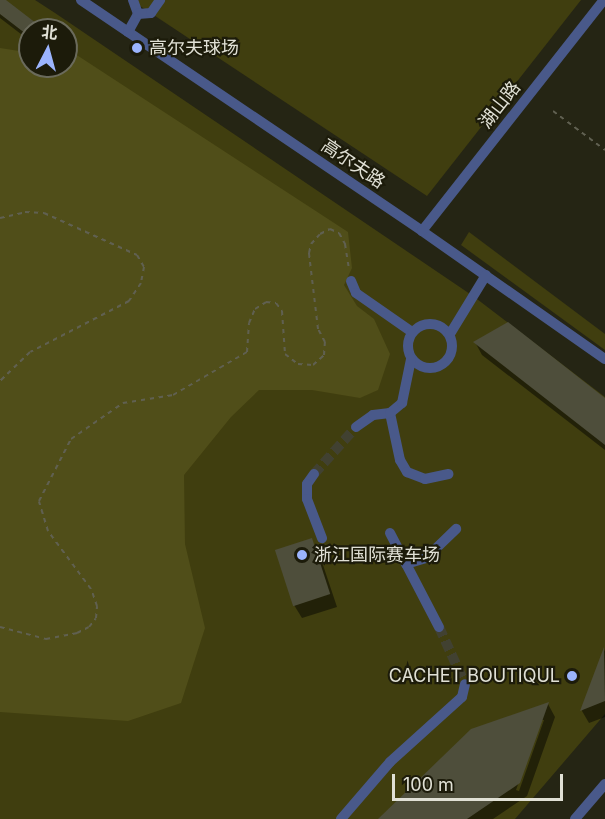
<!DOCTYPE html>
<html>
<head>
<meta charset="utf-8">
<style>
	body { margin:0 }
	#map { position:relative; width:605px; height:819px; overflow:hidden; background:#252514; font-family:Inter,"Noto Sans SC",sans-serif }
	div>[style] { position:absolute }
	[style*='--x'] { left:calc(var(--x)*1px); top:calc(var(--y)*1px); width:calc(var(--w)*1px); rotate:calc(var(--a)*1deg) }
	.green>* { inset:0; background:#403e0f }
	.forest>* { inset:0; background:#504e19 }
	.shadow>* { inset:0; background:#0007 }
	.building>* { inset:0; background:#4e4e3b; transform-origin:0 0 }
	.minor-tunnel>* { height:10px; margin-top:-5px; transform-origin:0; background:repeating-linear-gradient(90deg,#414131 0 10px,transparent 0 15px) }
	.path>* { height:2px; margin-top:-1px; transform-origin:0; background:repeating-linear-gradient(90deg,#606051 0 4.5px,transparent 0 9px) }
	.minor>* { height:10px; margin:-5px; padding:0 5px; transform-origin:5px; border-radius:5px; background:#49598a }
	.minor>.ring { margin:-5px; padding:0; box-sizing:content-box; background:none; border:10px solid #49598a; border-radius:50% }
	.dots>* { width:16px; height:16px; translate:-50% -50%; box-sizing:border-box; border:3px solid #1c1b0a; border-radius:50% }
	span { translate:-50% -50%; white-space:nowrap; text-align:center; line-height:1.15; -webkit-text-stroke:4.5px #1c1b0a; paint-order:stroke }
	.poi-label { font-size:18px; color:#e0e0d5 }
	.left { translate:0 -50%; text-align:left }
	.right { translate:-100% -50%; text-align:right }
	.street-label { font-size:18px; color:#e0e0d5 }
	.north { position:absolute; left:18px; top:18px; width:60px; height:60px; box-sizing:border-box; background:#1c1b0a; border:2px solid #6a6a5b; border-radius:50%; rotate:6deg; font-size:16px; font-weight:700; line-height:24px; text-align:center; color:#e0e0d5 }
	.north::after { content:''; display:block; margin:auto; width:21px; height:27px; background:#9bb4fd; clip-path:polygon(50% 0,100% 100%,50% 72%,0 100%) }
	.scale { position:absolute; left:392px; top:774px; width:171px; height:27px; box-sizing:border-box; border:3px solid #e0e0d5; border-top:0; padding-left:8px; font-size:18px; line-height:21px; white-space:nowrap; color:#e0e0d5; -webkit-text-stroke:4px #1c1b0a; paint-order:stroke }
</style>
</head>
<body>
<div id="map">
	<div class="green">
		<i style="clip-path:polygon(evenodd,0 0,35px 0,55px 13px,473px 296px,605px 397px,605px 714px,515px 819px,0 819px,0 0,30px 30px,66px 30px,66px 66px,30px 66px,30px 30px)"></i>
		<i style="clip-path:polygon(131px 0,581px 0,427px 196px)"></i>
		<i style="clip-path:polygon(469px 232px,605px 334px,605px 350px,461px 245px)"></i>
	</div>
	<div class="forest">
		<i style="clip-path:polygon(0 48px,19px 51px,30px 48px,30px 66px,66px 66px,66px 48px,348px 232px,352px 268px,344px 285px,357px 306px,374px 319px,390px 354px,378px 390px,360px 398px,312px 390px,259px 390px,231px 417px,184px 475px,185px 544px,205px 628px,181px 703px,128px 721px,0 712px)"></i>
	</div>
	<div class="shadow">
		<i style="clip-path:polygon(0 0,4px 0,42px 30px,30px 30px,30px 41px,0 18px)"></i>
		<i style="clip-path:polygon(475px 342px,605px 399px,605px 450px,482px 355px)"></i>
		<i style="clip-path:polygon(311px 540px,319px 553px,337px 607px,302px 618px,294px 605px)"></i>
		<i style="clip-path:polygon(605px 649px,605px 717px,589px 723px,582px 711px)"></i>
		<i style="clip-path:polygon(evenodd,548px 704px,555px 717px,527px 796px,493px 819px,382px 819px,548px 704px,541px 720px,544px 720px,519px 791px,516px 790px,541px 720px)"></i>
	</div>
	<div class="building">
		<i style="clip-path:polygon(0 0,6px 0,45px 30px,30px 30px,30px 37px,0 14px)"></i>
		<i style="clip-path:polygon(508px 322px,605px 398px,605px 445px,473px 342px)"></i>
		<i style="left:312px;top:538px;width:59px;height:39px;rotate:72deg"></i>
		<i style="clip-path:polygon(604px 647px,605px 701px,580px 711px)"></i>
		<i style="clip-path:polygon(549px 702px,520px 783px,467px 819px,378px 819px,471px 729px)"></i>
	</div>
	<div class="minor-tunnel">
		<i style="--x:314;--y:474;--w:63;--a:-48.2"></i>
		<i style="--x:439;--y:627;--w:63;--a:65.5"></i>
	</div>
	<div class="path">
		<i style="--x:553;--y:111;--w:65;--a:36.9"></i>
		<i style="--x:0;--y:218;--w:26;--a:-13"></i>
		<i style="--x:25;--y:212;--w:19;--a:3"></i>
		<i style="--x:44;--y:213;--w:102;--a:24.3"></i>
		<i style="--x:137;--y:255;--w:14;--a:60"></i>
		<i style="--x:144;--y:267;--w:16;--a:101"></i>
		<i style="--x:141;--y:283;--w:22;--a:124"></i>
		<i style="--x:129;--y:301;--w:111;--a:152.7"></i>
		<i style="--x:30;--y:352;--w:42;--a:136"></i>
		<i style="--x:0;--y:627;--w:48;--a:14.6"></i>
		<i style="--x:46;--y:639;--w:32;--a:-11"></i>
		<i style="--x:77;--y:633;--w:13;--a:-27"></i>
		<i style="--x:89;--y:627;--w:11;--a:-52"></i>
		<i style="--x:96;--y:618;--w:12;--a:-85"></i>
		<i style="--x:97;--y:606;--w:18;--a:-109"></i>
		<i style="--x:91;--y:589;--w:72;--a:-126.6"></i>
		<i style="--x:48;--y:531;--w:31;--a:-107"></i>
		<i style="--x:39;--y:501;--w:70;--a:-62.7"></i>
		<i style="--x:71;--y:439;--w:63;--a:-34.7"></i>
		<i style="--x:123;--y:403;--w:51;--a:-9.1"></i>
		<i style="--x:173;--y:395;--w:86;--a:-30.2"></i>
		<i style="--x:247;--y:352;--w:29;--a:-86"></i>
		<i style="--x:249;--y:323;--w:15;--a:-67"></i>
		<i style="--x:255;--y:309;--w:13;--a:-32"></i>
		<i style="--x:266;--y:302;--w:10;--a:6"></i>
		<i style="--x:276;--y:303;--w:10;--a:53"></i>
		<i style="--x:282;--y:311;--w:43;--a:86"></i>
		<i style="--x:285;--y:354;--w:16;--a:38"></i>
		<i style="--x:298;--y:364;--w:15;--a:4"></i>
		<i style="--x:313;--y:365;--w:15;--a:-42"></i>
		<i style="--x:324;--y:355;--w:13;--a:-86"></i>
		<i style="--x:325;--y:342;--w:15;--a:-118"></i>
		<i style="--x:318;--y:329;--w:77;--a:-96.8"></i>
		<i style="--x:309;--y:253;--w:9;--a:-77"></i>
		<i style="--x:311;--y:244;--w:13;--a:-48"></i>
		<i style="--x:320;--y:234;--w:11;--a:-27"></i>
		<i style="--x:330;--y:229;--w:10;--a:24"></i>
		<i style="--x:339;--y:233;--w:13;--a:61"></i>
		<i style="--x:345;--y:244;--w:26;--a:81"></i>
	</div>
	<div class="minor">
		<i style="--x:81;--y:0;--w:412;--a:34.1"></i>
		<i style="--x:422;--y:231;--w:223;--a:35"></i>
		<i style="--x:133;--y:0;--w:15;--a:70"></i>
		<i style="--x:128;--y:32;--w:21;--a:-61"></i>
		<i style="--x:138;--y:14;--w:13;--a:-4"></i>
		<i style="--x:151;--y:13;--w:16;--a:-55"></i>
		<i style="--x:422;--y:231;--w:294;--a:-51.8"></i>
		<i style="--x:351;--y:281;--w:13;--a:67"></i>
		<i style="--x:356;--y:293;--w:68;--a:34.9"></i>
		<i class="ring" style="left:408px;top:324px;width:34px;height:34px"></i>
		<i style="--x:450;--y:334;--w:69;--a:-58.6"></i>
		<i style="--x:390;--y:413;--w:48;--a:78"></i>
		<i style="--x:400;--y:460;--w:14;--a:60"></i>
		<i style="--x:407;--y:472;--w:19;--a:21"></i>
		<i style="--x:425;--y:479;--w:24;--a:-12"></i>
		<i style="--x:356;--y:427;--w:21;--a:-35"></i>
		<i style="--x:373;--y:415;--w:17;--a:-7"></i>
		<i style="--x:390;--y:413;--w:16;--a:-40"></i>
		<i style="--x:402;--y:403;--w:45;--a:-78.4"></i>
		<i style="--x:314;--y:474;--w:12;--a:125"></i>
		<i style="--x:307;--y:484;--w:15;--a:90"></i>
		<i style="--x:307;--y:499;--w:42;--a:69"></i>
		<i style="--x:390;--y:533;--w:106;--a:62.5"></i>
		<i style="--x:406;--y:564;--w:21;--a:-17"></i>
		<i style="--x:426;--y:558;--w:42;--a:-44"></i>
		<i style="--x:341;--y:819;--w:75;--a:-49.3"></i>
		<i style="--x:390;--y:762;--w:97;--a:-42.1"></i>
		<i style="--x:462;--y:697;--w:13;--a:-77"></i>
		<i style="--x:575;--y:819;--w:46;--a:-49.4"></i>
	</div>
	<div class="dots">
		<i style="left:137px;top:48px;background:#9bb4fd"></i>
		<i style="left:302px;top:555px;background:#9bb4fd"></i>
		<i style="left:572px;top:676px;background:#9bb4fd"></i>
	</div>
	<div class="poi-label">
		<span class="left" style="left:149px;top:48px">高尔夫球场</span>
		<span class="left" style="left:314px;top:555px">浙江国际赛车场</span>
		<span class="right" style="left:560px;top:676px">CACHET BOUTIQUL</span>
	</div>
	<div class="street-label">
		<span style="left:500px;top:105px;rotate:-52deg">湖山路</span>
		<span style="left:353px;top:164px;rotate:34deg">高尔夫路</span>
	</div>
	<div class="north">北</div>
	<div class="scale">100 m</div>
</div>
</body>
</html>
